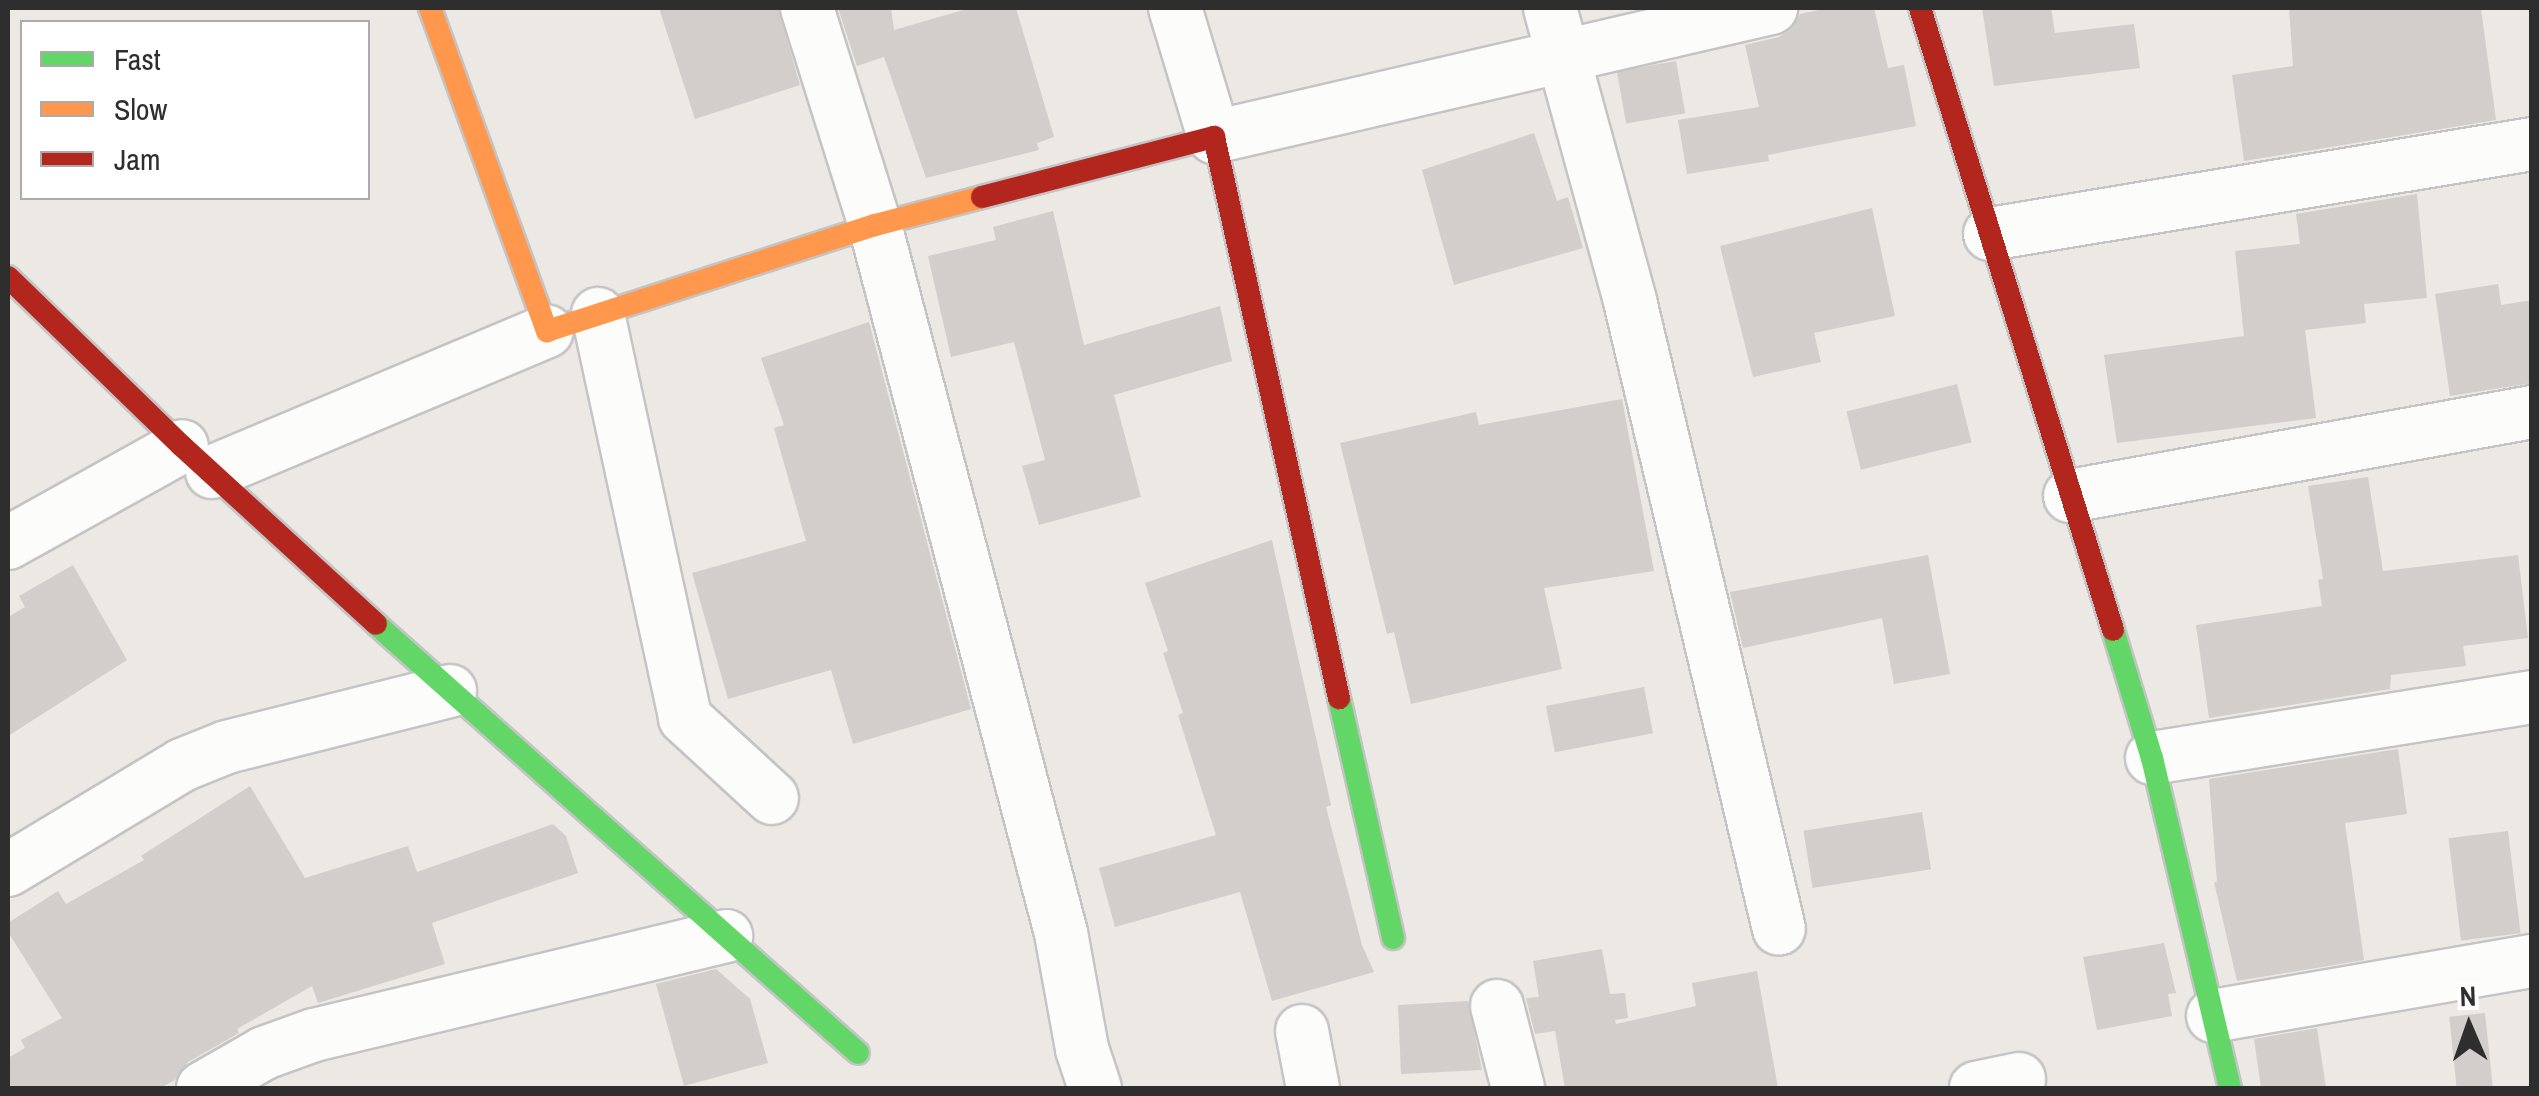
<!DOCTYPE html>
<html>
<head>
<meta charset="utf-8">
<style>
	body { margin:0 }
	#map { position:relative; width:2539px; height:1096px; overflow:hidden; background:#ece8e4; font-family:"Archivo Narrow",sans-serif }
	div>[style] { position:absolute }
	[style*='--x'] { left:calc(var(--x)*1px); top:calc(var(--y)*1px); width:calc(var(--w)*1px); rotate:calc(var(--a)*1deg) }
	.building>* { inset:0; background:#d1cecb; transform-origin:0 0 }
	.roads { filter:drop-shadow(2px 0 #c5c4c5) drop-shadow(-2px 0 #c5c4c5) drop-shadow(0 2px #c5c4c5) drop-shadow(0 -2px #c5c4c5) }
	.street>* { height:52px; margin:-26px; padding:0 26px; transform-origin:26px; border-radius:26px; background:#fcfcfb }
	.fast>* { height:22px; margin:-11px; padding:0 11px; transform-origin:11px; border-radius:11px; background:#63d668 }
	.slow>* { height:22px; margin:-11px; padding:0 11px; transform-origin:11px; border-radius:11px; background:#ff974d }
	.jam>* { height:22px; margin:-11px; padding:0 11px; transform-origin:11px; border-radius:11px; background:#b3261e }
	span { translate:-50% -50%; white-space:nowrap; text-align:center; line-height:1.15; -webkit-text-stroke:8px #fff; paint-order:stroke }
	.frame { position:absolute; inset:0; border:10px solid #2e2e2e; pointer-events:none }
	.legend { position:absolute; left:20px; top:20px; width:350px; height:180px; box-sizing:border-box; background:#fff; border:2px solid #ababab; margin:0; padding:12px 18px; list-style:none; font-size:30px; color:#2e2e2e }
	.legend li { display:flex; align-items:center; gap:20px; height:50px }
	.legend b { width:50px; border:2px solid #ababab }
	.north { position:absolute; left:2419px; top:976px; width:100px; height:100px; -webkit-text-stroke:8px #fff; paint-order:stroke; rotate:358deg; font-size:28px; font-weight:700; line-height:40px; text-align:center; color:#2e2e2e }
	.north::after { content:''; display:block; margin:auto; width:35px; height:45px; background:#2e2e2e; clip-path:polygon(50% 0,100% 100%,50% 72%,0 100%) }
</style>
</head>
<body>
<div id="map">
	<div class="building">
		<i style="clip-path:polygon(659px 8px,778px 8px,800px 85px,695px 119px)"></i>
		<i style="clip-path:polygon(838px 8px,891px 8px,894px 30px,970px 8px,1016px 8px,1054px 137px,1037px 143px,1039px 150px,926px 178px,884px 57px,857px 66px)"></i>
		<i style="clip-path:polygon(1828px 8px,1874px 8px,1888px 68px,1904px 65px,1916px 126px,1768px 155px,1769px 161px,1687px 174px,1678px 120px,1759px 107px,1745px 45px,1779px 37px,1792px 29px,1800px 14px)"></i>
		<i style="clip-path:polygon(1982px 8px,2051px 8px,2055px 33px,2134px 24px,2140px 68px,1994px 86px)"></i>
		<i style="clip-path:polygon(2289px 8px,2481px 8px,2496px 120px,2244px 161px,2232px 75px,2293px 66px)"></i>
		<i style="left:1676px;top:61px;width:53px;height:60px;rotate:80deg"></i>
		<i style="clip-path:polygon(1534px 133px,1557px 201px,1568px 197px,1583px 248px,1454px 285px,1422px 170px)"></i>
		<i style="clip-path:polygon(2417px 194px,2427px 298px,2364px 304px,2366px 323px,2305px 330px,2316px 418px,2117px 443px,2104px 355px,2244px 336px,2235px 251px,2300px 244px,2296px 214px)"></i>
		<i style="clip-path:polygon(1872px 208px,1895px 316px,1814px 333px,1821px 362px,1753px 377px,1720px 246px)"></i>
		<i style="clip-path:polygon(1053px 211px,1084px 345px,1220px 306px,1232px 361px,1114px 395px,1141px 497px,1039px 525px,1022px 466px,1045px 460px,1014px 342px,951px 357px,928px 256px,996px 240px,993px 227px)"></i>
		<i style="clip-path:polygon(2498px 284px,2501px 305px,2532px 300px,2532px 383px,2450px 396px,2435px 294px)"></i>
		<i style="clip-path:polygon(869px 322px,971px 709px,853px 744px,831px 670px,728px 699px,692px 573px,806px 541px,774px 428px,784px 425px,761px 358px)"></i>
		<i style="left:1957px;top:384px;width:60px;height:114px;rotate:76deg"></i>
		<i style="clip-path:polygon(1622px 399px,1654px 571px,1544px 588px,1562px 669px,1411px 704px,1394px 632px,1387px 634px,1340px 443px,1476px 412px,1479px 425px)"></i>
		<i style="clip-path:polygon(2368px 477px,2383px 571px,2518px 555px,2528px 638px,2463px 646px,2466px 666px,2391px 675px,2390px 689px,2209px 718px,2196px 625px,2322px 606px,2318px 580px,2323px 579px,2308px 486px)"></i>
		<i style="clip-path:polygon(1272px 540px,1331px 805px,1326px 807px,1362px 945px,1374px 972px,1272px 1001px,1240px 892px,1115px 927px,1099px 868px,1216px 835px,1178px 715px,1183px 713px,1163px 653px,1168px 651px,1145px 583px)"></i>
		<i style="clip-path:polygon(1928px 555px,1950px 674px,1894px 684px,1882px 618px,1743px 648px,1730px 592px)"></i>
		<i style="clip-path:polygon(73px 565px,127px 660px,8px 736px,8px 617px,25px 607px,19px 596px)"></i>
		<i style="left:1644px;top:687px;width:47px;height:100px;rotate:79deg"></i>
		<i style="clip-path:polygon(2398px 749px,2407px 814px,2345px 823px,2364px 960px,2237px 981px,2214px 882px,2217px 882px,2209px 779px)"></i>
		<i style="clip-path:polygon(250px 786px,305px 878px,408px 846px,417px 872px,553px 824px,566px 836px,578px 873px,432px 923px,445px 964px,318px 1003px,312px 986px,237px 1029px,239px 1033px,188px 1062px,175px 1080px,160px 1088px,8px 1088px,8px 1058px,25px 1048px,21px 1040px,62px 1018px,8px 932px,8px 923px,58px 891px,66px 904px,144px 860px,141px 856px)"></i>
		<i style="left:1922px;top:812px;width:58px;height:120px;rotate:81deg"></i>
		<i style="left:2508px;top:831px;width:103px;height:60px;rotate:83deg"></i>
		<i style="clip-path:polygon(2164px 943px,2176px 993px,2168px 994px,2172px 1016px,2097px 1030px,2083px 957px)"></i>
		<i style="clip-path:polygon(1602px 949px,1610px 994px,1625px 993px,1628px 1018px,1615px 1020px,1616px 1024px,1696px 1006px,1692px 983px,1757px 971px,1778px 1088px,1565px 1088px,1555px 1031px,1535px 1034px,1526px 998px,1539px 997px,1533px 961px)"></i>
		<i style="clip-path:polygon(716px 969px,750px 999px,768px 1063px,684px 1086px,656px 984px)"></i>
		<i style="clip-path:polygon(1468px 1001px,1482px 1070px,1401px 1074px,1398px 1005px)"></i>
		<i style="left:2485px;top:1013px;width:75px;height:36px;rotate:84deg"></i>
		<i style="clip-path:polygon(2317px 1028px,2326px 1088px,2261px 1088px,2254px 1039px)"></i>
	</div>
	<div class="roads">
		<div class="street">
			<i style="--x:807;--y:8;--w:227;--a:72.6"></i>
			<i style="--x:875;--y:225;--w:732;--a:75.28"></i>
			<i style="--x:1061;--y:933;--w:118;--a:79.7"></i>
			<i style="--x:1082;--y:1049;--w:41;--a:71.6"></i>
			<i style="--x:1175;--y:8;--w:135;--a:73.2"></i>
			<i style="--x:1214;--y:137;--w:572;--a:-13.04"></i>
			<i style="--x:1550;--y:8;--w:304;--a:74.7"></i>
			<i style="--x:1630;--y:301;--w:645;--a:76.65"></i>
			<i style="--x:1990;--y:234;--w:549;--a:-9.43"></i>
			<i style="--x:598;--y:314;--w:413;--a:77.8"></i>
			<i style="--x:685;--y:718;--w:118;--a:42.6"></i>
			<i style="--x:212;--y:472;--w:363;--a:-22.8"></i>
			<i style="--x:2070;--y:496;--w:470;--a:-10.3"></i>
			<i style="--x:8;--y:543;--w:199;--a:-29.1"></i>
			<i style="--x:2152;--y:758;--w:385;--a:-9.1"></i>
			<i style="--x:8;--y:870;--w:203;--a:-31.1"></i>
			<i style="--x:182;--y:765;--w:48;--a:-21.8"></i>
			<i style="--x:227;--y:747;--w:230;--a:-14.1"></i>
			<i style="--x:1497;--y:1006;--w:85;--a:75.6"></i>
			<i style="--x:2213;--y:1016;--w:324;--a:-9.8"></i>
			<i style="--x:1302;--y:1031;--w:58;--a:79.1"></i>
			<i style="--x:203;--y:1088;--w:70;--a:-29.8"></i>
			<i style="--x:264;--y:1053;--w:53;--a:-19.8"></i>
			<i style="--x:314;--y:1035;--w:424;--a:-13.5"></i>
			<i style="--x:1976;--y:1088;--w:44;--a:-11.8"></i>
		</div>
		<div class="fast">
			<i style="--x:376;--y:624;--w:645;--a:41.67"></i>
			<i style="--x:2113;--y:630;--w:134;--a:73.1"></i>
			<i style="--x:2152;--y:758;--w:339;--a:76.7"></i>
			<i style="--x:1339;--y:698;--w:246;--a:77.3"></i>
		</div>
		<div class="slow">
			<i style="--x:430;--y:8;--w:344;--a:70.1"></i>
			<i style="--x:547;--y:331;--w:345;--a:-17.9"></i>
			<i style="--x:875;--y:225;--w:111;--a:-14.7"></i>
		</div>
		<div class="jam">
			<i style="--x:1920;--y:8;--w:651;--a:72.76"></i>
			<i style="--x:982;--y:197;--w:240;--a:-14.5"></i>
			<i style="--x:1214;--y:137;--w:575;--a:77.44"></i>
			<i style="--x:8;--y:277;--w:243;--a:44.2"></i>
			<i style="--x:182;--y:446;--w:263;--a:42.5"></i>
		</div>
	</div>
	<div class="frame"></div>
	<ul class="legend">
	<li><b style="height:12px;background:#63d668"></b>Fast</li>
	<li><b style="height:12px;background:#ff974d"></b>Slow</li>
	<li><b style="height:12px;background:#b3261e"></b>Jam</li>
	</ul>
	<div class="north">N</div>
</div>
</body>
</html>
